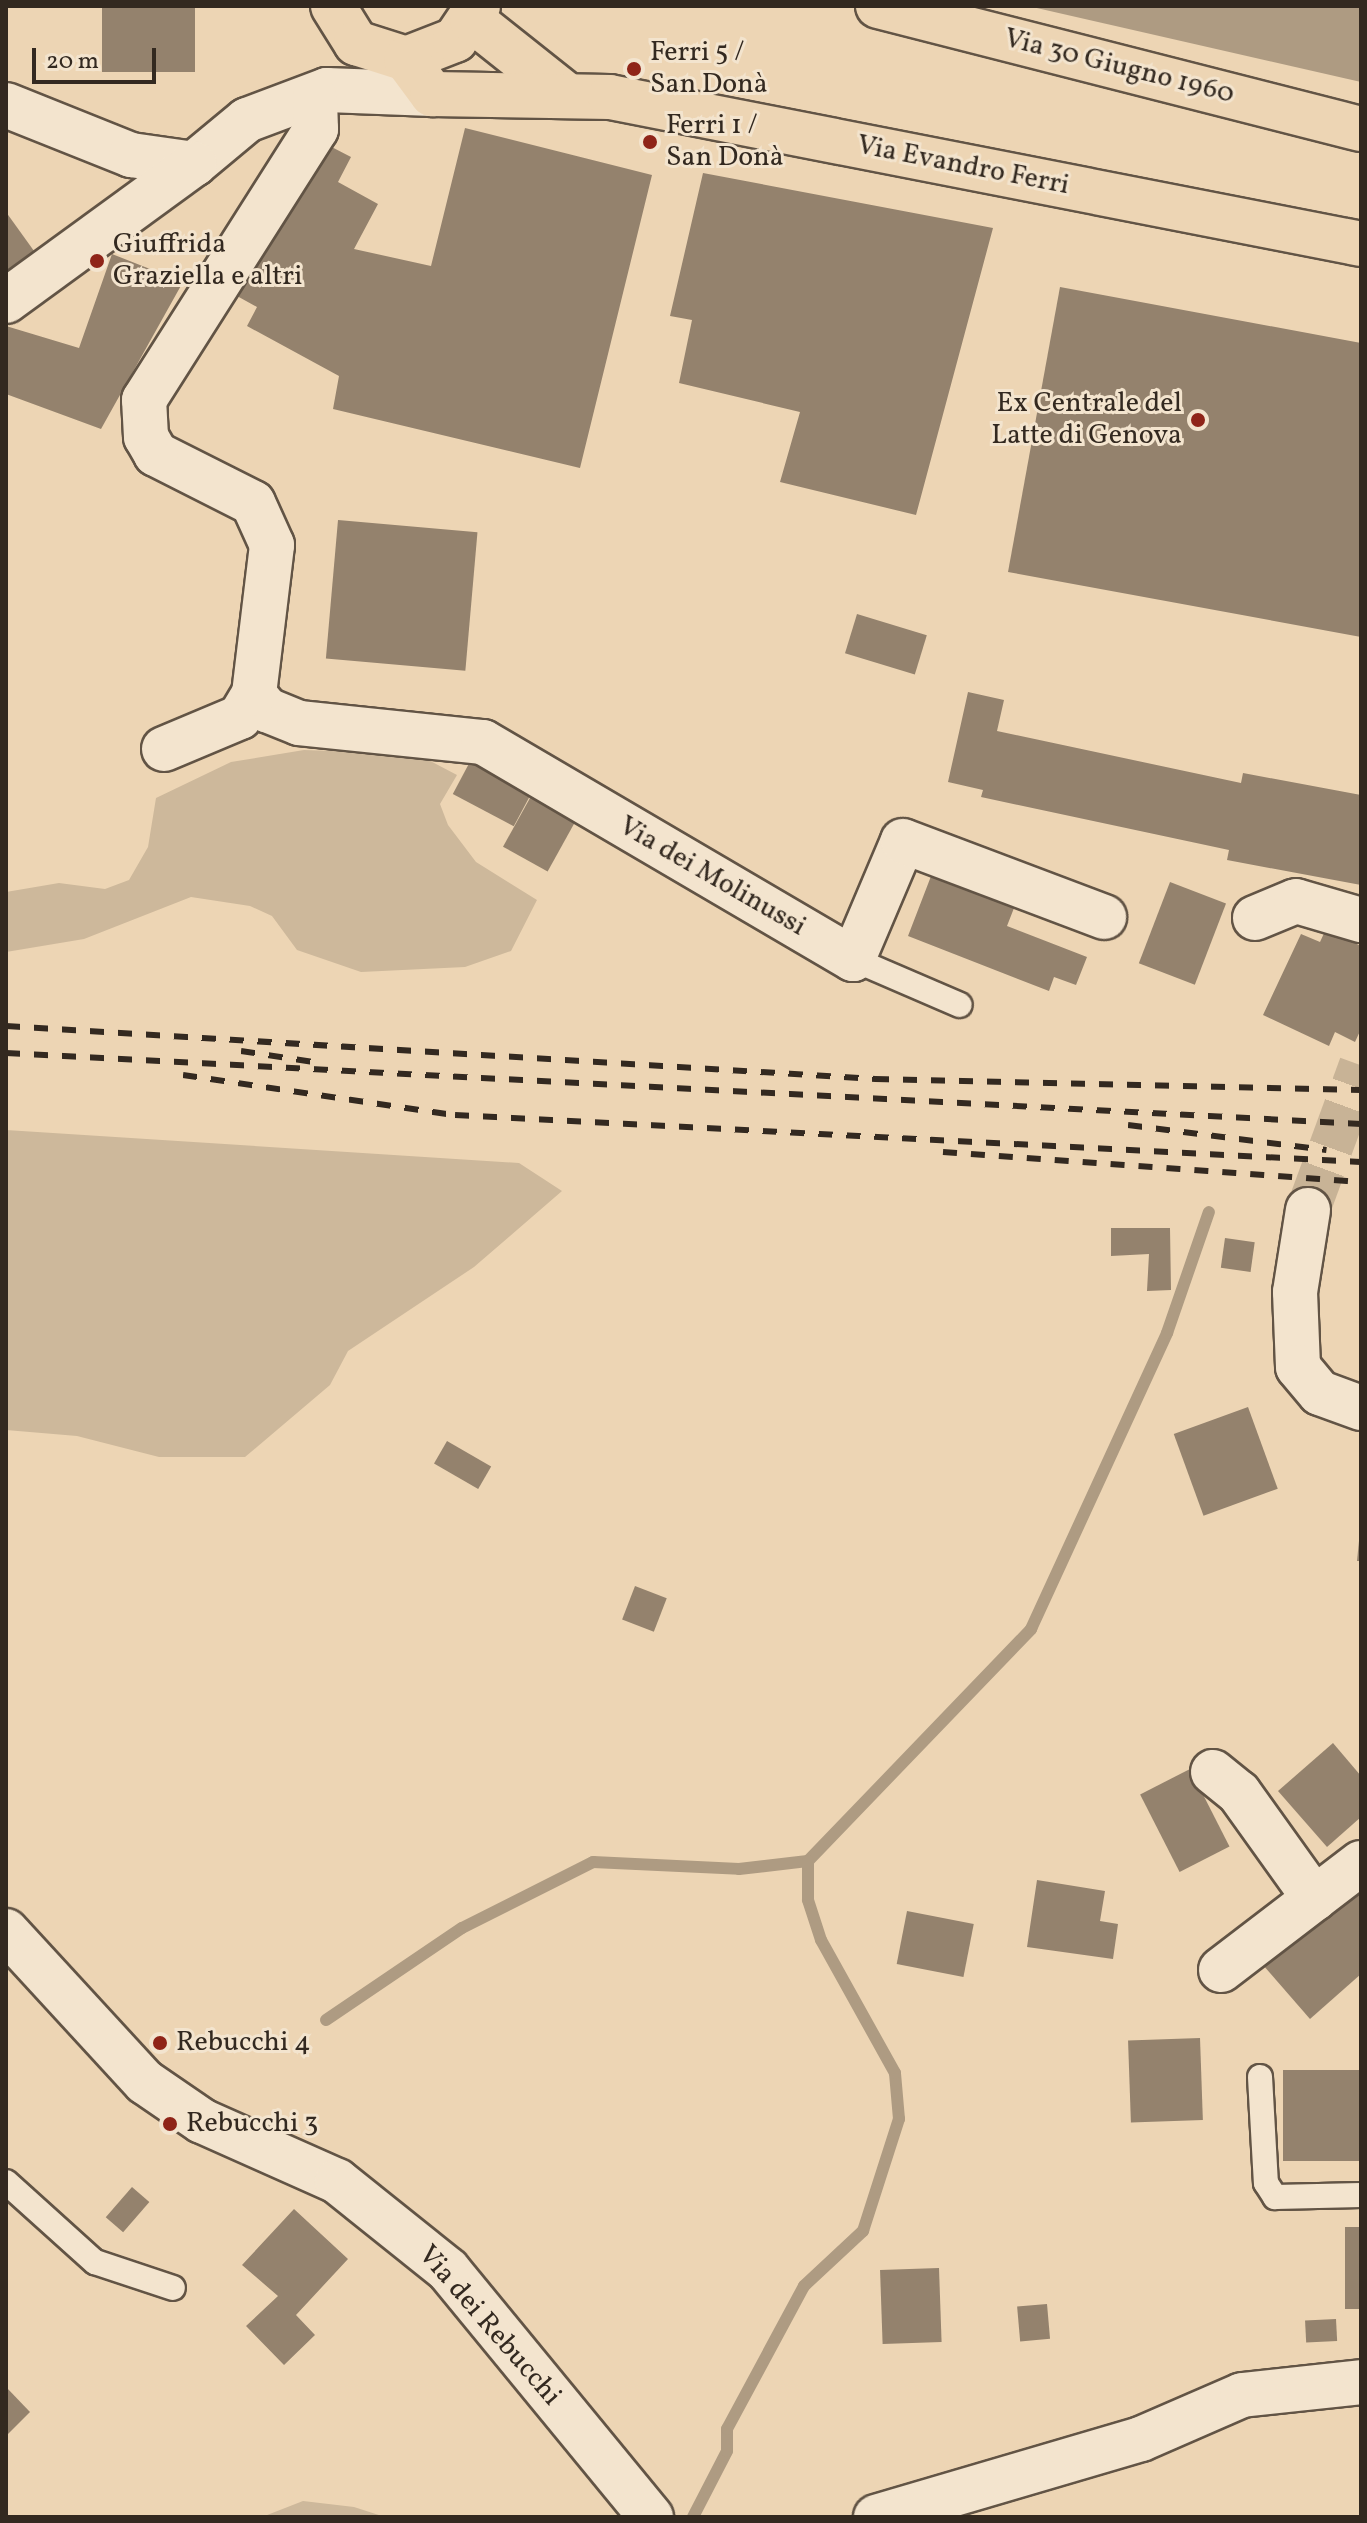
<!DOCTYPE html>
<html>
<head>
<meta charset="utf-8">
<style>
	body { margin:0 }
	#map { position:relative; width:1367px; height:2523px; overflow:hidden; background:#edd5b4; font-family:Vollkorn,serif }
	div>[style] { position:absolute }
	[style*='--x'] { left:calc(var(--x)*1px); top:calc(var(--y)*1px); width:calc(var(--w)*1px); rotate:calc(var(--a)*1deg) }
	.green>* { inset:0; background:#cdb89b }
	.water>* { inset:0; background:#ae9b82 }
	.stream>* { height:12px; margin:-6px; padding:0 6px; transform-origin:6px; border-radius:6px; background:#ae9b82 }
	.building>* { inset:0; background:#94826d; transform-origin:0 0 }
	.minor-tunnel>* { height:44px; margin-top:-22px; transform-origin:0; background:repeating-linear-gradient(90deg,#c8b396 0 44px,transparent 0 66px) }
	.roads { filter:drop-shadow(2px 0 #625445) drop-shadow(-2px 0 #625445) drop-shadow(0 2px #625445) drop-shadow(0 -2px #625445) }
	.service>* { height:24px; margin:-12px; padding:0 12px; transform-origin:12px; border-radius:12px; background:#f3e4ce }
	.minor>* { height:44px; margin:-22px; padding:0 22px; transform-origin:22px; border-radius:22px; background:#f3e4ce }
	.primary>* { height:44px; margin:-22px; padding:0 22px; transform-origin:22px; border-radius:22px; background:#edd5b4 }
	.rail>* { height:6px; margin-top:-3px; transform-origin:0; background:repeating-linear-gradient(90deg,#332920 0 14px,transparent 0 28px) }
	.dots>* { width:22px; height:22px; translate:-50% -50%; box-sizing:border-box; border:4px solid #f3e4ce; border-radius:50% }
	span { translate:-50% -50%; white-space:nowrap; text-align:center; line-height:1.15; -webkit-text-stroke:6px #f3e4ce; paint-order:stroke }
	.poi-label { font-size:28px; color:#332920 }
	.left { translate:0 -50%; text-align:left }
	.right { translate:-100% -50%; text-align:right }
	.street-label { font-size:28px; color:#332920 }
	.frame { position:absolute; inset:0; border:8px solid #332920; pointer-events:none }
	.scale { position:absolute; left:32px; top:48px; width:124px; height:36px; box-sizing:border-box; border:4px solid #332920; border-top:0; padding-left:10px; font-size:24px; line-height:28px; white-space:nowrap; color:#332920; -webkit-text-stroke:6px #f3e4ce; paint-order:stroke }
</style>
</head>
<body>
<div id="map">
	<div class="green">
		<i style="clip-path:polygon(304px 750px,417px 754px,457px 775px,440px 804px,448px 825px,476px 862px,537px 900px,511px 951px,465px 967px,361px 972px,297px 950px,272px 916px,250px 906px,191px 897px,84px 939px,6px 952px,6px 892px,59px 883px,105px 889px,129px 880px,148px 847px,156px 798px,231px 762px)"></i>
		<i style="clip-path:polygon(6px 1130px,519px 1163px,562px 1191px,474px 1267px,348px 1351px,330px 1385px,245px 1457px,159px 1457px,77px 1436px,6px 1430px)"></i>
		<i style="clip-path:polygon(303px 2501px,354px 2507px,385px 2517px,262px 2517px)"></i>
	</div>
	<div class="water">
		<i style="clip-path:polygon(1028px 6px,1361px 6px,1361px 82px)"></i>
	</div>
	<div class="stream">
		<i style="--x:326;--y:2020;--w:164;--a:-34.1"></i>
		<i style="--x:462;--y:1928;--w:147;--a:-26.7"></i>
		<i style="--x:593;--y:1862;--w:146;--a:2.7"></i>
		<i style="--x:739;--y:1869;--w:69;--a:-6.6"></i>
		<i style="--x:808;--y:1861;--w:322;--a:-46.1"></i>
		<i style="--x:1031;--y:1629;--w:326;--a:-65.3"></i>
		<i style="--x:1167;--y:1333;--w:128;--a:-70.9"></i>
		<i style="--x:693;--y:2517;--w:74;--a:-62.7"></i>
		<i style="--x:727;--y:2451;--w:22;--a:-90"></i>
		<i style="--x:727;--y:2429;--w:162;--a:-61.7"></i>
		<i style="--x:804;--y:2286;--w:81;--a:-43"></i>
		<i style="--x:863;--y:2231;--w:118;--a:-72.2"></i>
		<i style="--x:899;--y:2119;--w:46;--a:-95"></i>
		<i style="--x:895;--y:2073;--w:152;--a:-119.1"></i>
		<i style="--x:821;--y:1940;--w:42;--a:-108"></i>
		<i style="--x:808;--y:1900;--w:39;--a:-90"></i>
	</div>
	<div class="building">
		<i style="left:102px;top:6px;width:93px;height:66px"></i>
		<i style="clip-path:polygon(465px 128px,652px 175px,580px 468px,333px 409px,339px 376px,247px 326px,257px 307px,237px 296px,320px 141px,351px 157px,338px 182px,378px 204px,354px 249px,431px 266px)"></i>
		<i style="clip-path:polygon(703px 173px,993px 228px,916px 515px,780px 482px,800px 412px,679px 383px,692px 320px,670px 316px)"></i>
		<i style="clip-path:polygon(6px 212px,34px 251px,6px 271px)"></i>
		<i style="clip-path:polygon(112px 254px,183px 282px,101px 429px,6px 394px,6px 326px,79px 348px)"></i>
		<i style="clip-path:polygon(1060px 287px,1361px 343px,1361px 637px,1008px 572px)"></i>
		<i style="left:338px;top:520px;width:140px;height:139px;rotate:5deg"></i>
		<i style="left:857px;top:614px;width:73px;height:41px;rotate:17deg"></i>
		<i style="clip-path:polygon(968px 692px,1004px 700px,997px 731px,1241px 783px,1243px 773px,1361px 795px,1361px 885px,1227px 860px,1229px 850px,981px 797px,983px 790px,948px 782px)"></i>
		<i style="left:473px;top:756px;width:69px;height:43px;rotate:28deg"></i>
		<i style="left:535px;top:789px;width:51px;height:66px;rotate:29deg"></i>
		<i style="clip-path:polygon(938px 858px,1021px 890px,1007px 926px,1087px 957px,1076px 985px,1054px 977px,1049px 991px,908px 936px)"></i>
		<i style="left:1170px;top:882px;width:60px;height:87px;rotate:21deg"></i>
		<i style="clip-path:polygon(1326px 929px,1361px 946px,1361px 1029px,1355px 1042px,1335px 1032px,1329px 1046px,1263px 1015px,1301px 934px,1320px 942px)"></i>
		<i style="clip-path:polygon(1111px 1228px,1170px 1228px,1171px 1290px,1147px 1291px,1149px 1254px,1111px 1256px)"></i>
		<i style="left:1225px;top:1238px;width:30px;height:30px;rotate:8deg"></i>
		<i style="left:1248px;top:1407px;width:87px;height:79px;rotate:70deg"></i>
		<i style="left:447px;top:1441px;width:51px;height:26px;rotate:30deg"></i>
		<i style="clip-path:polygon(1359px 1541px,1361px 1541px,1361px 1561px,1357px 1561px)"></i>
		<i style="left:635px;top:1586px;width:34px;height:36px;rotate:21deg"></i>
		<i style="clip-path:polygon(1333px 1743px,1361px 1776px,1361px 1817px,1327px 1847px,1278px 1791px)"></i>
		<i style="left:1190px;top:1769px;width:87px;height:56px;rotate:63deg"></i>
		<i style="clip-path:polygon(1037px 1880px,1105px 1891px,1100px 1921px,1118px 1924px,1113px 1959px,1027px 1947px)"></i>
		<i style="clip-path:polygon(1361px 1881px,1361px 1974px,1310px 2019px,1263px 1965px)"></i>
		<i style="left:907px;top:1911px;width:68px;height:54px;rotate:11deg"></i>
		<i style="left:1200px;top:2038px;width:82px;height:72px;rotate:88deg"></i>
		<i style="left:1361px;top:2070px;width:91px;height:78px;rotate:90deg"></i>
		<i style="left:132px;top:2187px;width:23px;height:40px;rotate:41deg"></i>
		<i style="clip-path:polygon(294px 2209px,348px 2259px,296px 2315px,315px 2335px,284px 2365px,246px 2326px,278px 2296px,242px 2265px)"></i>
		<i style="left:1345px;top:2227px;width:16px;height:82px"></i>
		<i style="left:939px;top:2268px;width:74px;height:59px;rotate:88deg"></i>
		<i style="left:1047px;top:2304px;width:35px;height:30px;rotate:85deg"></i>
		<i style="left:1336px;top:2319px;width:22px;height:31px;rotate:87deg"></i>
		<i style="clip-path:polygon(6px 2387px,30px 2412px,6px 2436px)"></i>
	</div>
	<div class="minor-tunnel">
		<i style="--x:1308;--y:1210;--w:154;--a:-69.9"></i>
	</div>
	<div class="roads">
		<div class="service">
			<i style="--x:853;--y:959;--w:116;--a:23.3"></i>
			<i style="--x:1260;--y:2077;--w:106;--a:86.8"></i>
			<i style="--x:1266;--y:2183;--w:17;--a:57"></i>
			<i style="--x:1275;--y:2197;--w:86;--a:-1.3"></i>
			<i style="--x:6;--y:2182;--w:120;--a:42"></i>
			<i style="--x:95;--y:2262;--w:82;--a:18.4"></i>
		</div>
		<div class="minor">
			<i style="--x:6;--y:105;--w:135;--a:21.8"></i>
			<i style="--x:131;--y:155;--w:64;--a:8.1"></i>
			<i style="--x:194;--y:164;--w:69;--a:-39.7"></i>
			<i style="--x:247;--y:120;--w:85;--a:-20.6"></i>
			<i style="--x:327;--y:90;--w:105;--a:2.2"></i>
			<i style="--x:6;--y:301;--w:233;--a:-36.1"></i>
			<i style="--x:254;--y:694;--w:21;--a:51"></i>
			<i style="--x:267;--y:710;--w:35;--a:22"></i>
			<i style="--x:299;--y:723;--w:185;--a:5.9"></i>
			<i style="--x:483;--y:742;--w:429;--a:30.4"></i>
			<i style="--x:853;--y:959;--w:128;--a:-67"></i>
			<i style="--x:903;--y:841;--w:215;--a:20.7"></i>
			<i style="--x:164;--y:749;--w:82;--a:-22.8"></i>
			<i style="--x:240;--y:717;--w:27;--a:-59"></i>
			<i style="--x:254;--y:694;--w:150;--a:-83.1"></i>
			<i style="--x:272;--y:545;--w:46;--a:-114.3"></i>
			<i style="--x:253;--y:503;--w:109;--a:-153.2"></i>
			<i style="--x:156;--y:454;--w:20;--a:-120"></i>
			<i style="--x:146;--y:437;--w:37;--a:-93"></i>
			<i style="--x:144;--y:400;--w:321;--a:-57.6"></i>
			<i style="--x:316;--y:129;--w:31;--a:-92"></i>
			<i style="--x:1255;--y:918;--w:44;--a:-22.5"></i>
			<i style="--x:1296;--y:901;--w:68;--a:16.3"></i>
			<i style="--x:1308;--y:1210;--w:83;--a:99"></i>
			<i style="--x:1295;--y:1292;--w:75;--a:87.7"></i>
			<i style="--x:1298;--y:1367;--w:34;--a:50"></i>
			<i style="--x:1320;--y:1393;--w:44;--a:20.1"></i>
			<i style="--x:1213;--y:1772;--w:33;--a:39"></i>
			<i style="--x:1239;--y:1793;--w:130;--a:54.4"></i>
			<i style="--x:6;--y:1931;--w:205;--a:47.4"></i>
			<i style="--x:145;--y:2082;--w:69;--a:34.4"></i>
			<i style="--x:202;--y:2121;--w:148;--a:24"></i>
			<i style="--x:337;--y:2181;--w:142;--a:38.7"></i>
			<i style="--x:448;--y:2270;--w:320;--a:50.6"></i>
			<i style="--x:1221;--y:1970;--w:176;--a:-37.4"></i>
			<i style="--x:876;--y:2517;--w:276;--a:-16.4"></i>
			<i style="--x:1141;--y:2439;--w:110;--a:-23.5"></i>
			<i style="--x:1242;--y:2395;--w:120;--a:-6.2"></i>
		</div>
		<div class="primary">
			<i style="--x:333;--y:6;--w:44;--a:58.1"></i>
			<i style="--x:356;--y:43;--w:52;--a:17.7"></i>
			<i style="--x:406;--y:59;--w:53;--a:-21.2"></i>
			<i style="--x:455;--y:40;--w:41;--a:-55.9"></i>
			<i style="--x:878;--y:6;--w:498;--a:14.3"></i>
			<i style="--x:472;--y:20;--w:119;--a:38.5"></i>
			<i style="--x:406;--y:59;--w:44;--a:53.4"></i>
			<i style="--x:432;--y:94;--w:178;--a:1"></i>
			<i style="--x:610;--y:97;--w:765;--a:11.07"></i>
		</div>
	</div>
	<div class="rail">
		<i style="--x:6;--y:1026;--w:871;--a:3.49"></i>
		<i style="--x:875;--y:1079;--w:486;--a:1.3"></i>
		<i style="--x:241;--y:1051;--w:80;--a:8.6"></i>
		<i style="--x:6;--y:1053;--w:1357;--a:3"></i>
		<i style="--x:183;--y:1075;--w:275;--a:8.4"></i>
		<i style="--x:455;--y:1115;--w:907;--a:2.97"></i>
		<i style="--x:1128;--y:1125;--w:200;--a:7.2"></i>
		<i style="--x:943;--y:1152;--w:419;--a:4.1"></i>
	</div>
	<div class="dots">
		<i style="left:634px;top:69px;background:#8f2418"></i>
		<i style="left:650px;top:142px;background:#8f2418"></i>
		<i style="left:97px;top:261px;background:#8f2418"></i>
		<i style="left:1198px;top:420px;background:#8f2418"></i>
		<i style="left:160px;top:2043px;background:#8f2418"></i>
		<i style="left:170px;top:2124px;background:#8f2418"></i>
	</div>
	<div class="poi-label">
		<span class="left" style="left:650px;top:69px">Ferri 5 /<br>San Donà</span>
		<span class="left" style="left:666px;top:142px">Ferri 1 /<br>San Donà</span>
		<span class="left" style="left:113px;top:261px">Giuffrida<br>Graziella e altri</span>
		<span class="right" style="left:1182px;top:420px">Ex Centrale del<br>Latte di Genova</span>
		<span class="left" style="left:176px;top:2043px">Rebucchi 4</span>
		<span class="left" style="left:186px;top:2124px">Rebucchi 3</span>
	</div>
	<div class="street-label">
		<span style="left:1119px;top:67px;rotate:14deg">Via 30 Giugno 1960</span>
		<span style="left:963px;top:166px;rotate:11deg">Via Evandro Ferri</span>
		<span style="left:712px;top:877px;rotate:30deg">Via dei Molinussi</span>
		<span style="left:489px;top:2326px;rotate:49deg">Via dei Rebucchi</span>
	</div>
	<div class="frame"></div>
	<div class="scale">20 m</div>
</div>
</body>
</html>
